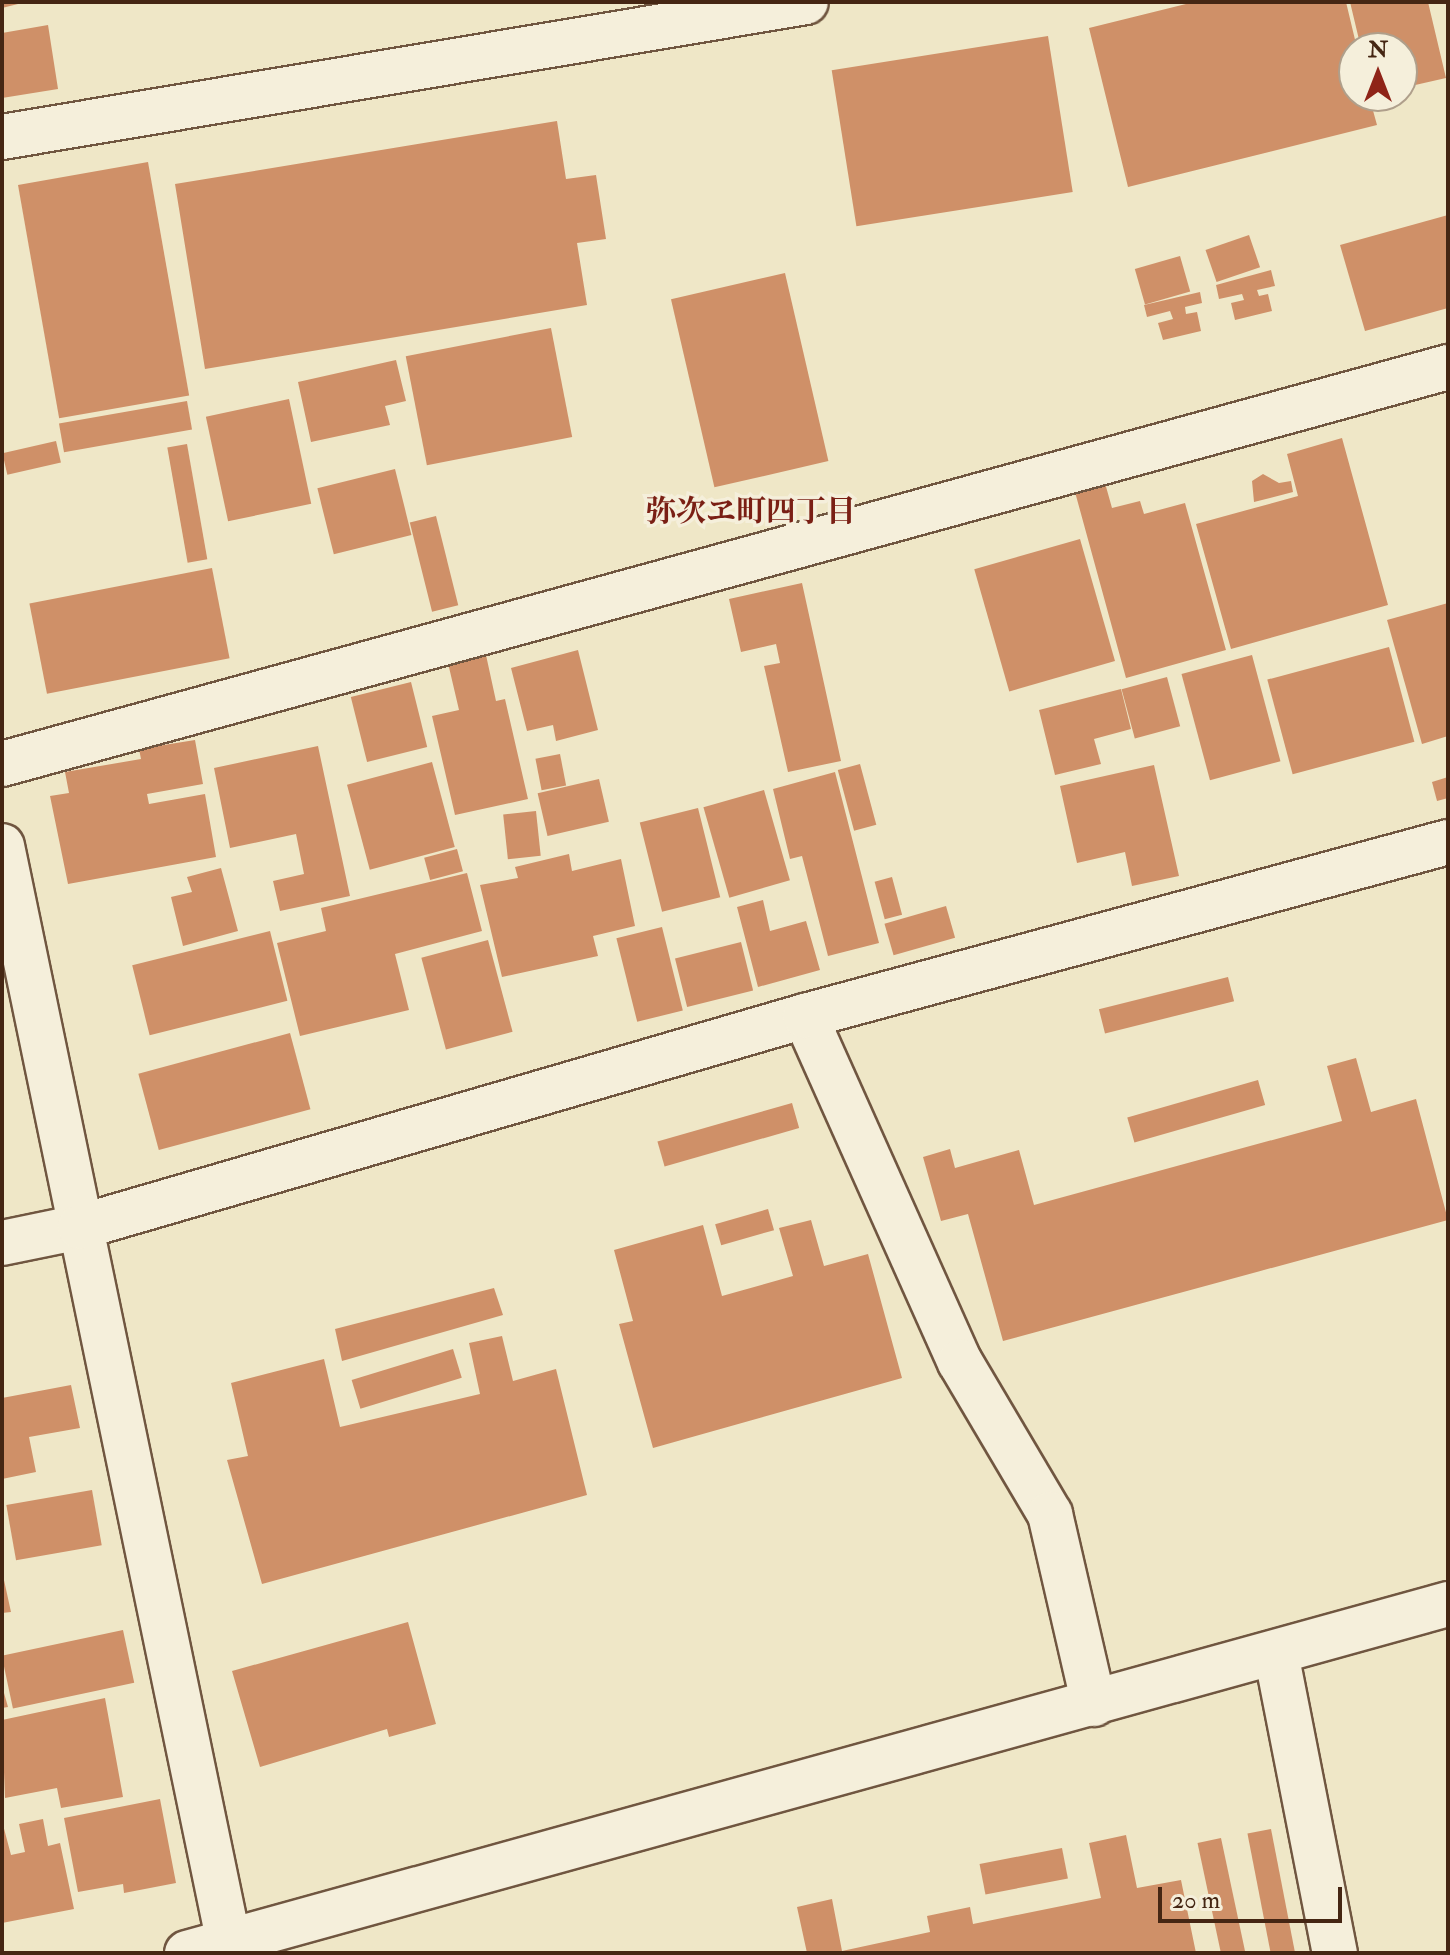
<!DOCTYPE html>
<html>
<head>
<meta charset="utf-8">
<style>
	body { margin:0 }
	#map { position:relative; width:1450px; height:1955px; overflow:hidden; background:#efe7c7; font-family:"IM FELL Double Pica","Noto Serif JP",serif }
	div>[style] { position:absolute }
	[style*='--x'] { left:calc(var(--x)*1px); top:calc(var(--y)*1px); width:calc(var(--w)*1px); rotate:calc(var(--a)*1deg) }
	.building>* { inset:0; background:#cf9068; transform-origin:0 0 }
	.roads { filter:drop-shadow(2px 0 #705640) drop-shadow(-2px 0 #705640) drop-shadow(0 2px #705640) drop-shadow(0 -2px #705640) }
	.minor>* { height:44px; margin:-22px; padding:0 22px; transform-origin:22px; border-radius:22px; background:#f5efdb }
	span { translate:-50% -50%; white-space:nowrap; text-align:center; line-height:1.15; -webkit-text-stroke:7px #f5efdb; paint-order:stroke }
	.neighbourhood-label { font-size:30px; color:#7a1f14; font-weight:700 }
	.frame { position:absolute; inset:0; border:4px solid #452613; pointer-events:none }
	.north { position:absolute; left:1338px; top:32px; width:80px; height:80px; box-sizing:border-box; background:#f5efdb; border:2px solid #af9f8b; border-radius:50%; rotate:0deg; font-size:22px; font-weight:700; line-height:32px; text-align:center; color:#452613 }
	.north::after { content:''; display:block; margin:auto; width:28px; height:36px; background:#8f2418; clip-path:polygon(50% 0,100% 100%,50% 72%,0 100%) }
	.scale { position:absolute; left:1158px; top:1887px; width:184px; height:36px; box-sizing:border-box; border:4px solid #452613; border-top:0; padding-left:10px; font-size:24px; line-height:28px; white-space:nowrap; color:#452613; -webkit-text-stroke:6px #f5efdb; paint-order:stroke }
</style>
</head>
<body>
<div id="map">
	<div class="building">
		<i style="clip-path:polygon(2px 2px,21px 2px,22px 3px,2px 8px)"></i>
		<i style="clip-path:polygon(1194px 2px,1346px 2px,1357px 48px,1354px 96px,1369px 96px,1377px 125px,1128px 187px,1089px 28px)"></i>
		<i style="clip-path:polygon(1350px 2px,1428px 2px,1446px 78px,1402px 88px,1402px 48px,1361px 48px)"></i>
		<i style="clip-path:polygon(48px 25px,58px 89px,2px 98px,2px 33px)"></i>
		<i style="left:1048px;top:36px;width:158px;height:219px;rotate:81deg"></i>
		<i style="clip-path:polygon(557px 121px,566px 179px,596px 175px,606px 239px,577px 243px,587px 305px,205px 369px,175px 184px)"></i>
		<i style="left:148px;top:162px;width:237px;height:132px;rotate:80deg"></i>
		<i style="clip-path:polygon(1448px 215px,1448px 308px,1365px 331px,1340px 245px)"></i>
		<i style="left:1249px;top:235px;width:34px;height:46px;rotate:71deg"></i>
		<i style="left:1180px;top:256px;width:37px;height:47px;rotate:74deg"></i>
		<i style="clip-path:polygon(1271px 270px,1275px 286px,1257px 290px,1259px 296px,1268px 294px,1272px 311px,1235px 320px,1231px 303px,1244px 300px,1242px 294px,1219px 299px,1216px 285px)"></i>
		<i style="left:785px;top:273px;width:193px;height:117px;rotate:77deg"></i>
		<i style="clip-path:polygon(1200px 292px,1202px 303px,1185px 307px,1186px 314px,1197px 312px,1201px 331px,1163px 340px,1158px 323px,1173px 319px,1170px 311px,1147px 317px,1144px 305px)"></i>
		<i style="left:551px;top:328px;width:111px;height:148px;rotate:79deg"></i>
		<i style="clip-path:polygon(396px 360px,406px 401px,385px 406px,390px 425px,311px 442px,298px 382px)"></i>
		<i style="left:289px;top:399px;width:107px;height:85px;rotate:78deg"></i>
		<i style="left:187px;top:401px;width:29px;height:130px;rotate:80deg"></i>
		<i style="clip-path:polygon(1342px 438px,1388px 605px,1231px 649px,1196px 524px,1298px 496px,1287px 454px)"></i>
		<i style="left:56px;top:441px;width:22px;height:55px;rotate:77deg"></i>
		<i style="left:187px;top:444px;width:117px;height:20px;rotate:80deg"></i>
		<i style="left:395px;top:469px;width:68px;height:80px;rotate:76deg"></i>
		<i style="clip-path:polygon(1263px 474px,1279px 483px,1291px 481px,1293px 492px,1254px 502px,1252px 481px)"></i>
		<i style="clip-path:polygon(1105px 483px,1112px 508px,1140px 501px,1144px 514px,1185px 503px,1226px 650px,1126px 678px,1075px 492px)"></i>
		<i style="left:436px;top:516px;width:92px;height:27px;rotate:76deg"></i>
		<i style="left:1080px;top:539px;width:127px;height:110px;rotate:74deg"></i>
		<i style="left:212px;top:568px;width:92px;height:186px;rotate:79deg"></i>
		<i style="clip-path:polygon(802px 583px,841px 761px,788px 772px,764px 666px,780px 663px,776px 644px,741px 652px,729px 599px)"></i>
		<i style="clip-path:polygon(1448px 603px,1448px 736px,1422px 744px,1387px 620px)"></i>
		<i style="left:1389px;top:647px;width:98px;height:126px;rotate:75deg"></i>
		<i style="clip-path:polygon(578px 650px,598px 730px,556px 741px,553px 725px,527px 731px,511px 668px)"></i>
		<i style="clip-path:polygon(486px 655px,496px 701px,505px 699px,528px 799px,455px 815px,432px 716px,459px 710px,448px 663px)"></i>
		<i style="left:1252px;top:655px;width:110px;height:73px;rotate:75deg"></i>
		<i style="left:1167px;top:677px;width:51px;height:47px;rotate:75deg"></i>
		<i style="left:411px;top:682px;width:67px;height:62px;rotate:76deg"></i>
		<i style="clip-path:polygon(1121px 689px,1131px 729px,1094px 739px,1101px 764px,1055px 775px,1039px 710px)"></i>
		<i style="clip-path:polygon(195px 740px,203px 784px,147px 794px,149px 804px,205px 794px,216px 857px,68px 884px,50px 796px,69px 793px,65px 772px,141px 759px,139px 749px)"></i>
		<i style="clip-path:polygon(318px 746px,350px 896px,280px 911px,273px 881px,304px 874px,296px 834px,230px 848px,214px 768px)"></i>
		<i style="left:560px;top:754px;width:32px;height:25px;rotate:79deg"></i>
		<i style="left:432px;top:762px;width:88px;height:88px;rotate:75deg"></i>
		<i style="left:860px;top:764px;width:63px;height:23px;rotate:75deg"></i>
		<i style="clip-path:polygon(1154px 765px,1179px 876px,1132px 886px,1125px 852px,1077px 863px,1060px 786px)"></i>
		<i style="clip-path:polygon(835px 772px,879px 943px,828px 956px,802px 856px,790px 859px,773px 789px)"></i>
		<i style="clip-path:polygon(1448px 777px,1448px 798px,1437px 801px,1432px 782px)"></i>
		<i style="left:599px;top:779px;width:44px;height:63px;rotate:77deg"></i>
		<i style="left:764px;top:790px;width:94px;height:63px;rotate:74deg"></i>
		<i style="left:698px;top:808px;width:92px;height:60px;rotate:76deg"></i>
		<i style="left:536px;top:811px;width:45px;height:33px;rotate:84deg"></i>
		<i style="left:457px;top:849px;width:23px;height:34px;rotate:75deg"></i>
		<i style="clip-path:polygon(569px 854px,572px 871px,621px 859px,635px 926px,593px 936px,598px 956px,502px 977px,480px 885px,518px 878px,515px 867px)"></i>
		<i style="clip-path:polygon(221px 868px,238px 931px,183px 946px,171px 897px,192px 892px,187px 877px)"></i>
		<i style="clip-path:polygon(467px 873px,482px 931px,395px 954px,409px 1010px,300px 1036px,277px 943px,326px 931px,321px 908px)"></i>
		<i style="left:892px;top:877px;width:39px;height:18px;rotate:75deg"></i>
		<i style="clip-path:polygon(763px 900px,770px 931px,806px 921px,820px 970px,758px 987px,737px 907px)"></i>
		<i style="left:946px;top:906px;width:33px;height:64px;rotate:74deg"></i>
		<i style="left:662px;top:927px;width:86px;height:47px;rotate:76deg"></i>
		<i style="left:270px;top:931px;width:72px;height:142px;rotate:76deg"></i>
		<i style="left:488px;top:940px;width:95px;height:69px;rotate:75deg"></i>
		<i style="left:741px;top:942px;width:50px;height:68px;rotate:76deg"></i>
		<i style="left:1228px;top:977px;width:25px;height:133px;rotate:76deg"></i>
		<i style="left:290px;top:1033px;width:79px;height:157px;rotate:75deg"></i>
		<i style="clip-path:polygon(1356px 1058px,1371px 1112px,1416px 1099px,1448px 1220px,1003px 1341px,968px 1214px,941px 1221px,923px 1157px,950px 1149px,955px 1168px,1019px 1150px,1034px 1205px,1342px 1121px,1327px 1066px)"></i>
		<i style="left:1258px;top:1080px;width:26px;height:136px;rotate:74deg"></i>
		<i style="left:792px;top:1103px;width:26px;height:140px;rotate:74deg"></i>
		<i style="left:768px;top:1209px;width:22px;height:55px;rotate:74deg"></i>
		<i style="clip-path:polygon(811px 1220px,824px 1266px,868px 1254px,902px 1378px,653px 1448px,619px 1324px,633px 1321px,614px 1250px,703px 1225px,722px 1296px,793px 1276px,779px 1228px)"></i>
		<i style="clip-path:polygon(494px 1288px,503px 1315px,342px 1361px,335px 1329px)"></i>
		<i style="clip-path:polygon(502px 1336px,513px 1381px,556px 1369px,587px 1495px,262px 1584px,227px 1460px,248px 1456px,231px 1383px,324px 1359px,340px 1427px,480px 1394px,469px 1343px)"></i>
		<i style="left:453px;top:1349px;width:30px;height:106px;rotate:73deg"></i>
		<i style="clip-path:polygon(71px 1385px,80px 1428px,29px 1437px,36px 1472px,2px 1479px,2px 1398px)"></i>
		<i style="left:92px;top:1490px;width:56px;height:87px;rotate:80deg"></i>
		<i style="clip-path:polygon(2px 1571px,11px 1612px,2px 1613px)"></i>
		<i style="clip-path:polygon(408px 1622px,436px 1724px,389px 1737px,387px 1729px,260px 1767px,232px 1671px)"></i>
		<i style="left:123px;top:1630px;width:54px;height:124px;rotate:78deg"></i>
		<i style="clip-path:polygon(2px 1686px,8px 1707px,2px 1708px)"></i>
		<i style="clip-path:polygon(105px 1698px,123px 1797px,61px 1808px,57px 1788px,5px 1798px,2px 1720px)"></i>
		<i style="clip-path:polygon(160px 1799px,176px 1883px,124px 1893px,123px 1884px,78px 1892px,64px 1818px)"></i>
		<i style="clip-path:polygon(43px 1819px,48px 1846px,60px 1843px,74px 1909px,2px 1923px,2px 1821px,11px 1855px,25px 1852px,19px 1824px)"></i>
		<i style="left:1271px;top:1829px;width:126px;height:24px;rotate:79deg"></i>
		<i style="clip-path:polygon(1126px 1835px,1137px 1888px,1181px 1880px,1196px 1953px,807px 1953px,797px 1907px,832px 1899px,842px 1951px,930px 1932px,927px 1916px,970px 1907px,973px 1924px,1101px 1898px,1089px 1843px)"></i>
		<i style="left:1221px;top:1838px;width:117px;height:24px;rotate:78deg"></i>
		<i style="left:1062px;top:1848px;width:31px;height:84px;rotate:79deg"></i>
	</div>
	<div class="roads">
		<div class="minor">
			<i style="--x:2;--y:137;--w:815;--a:-9.53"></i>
			<i style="--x:2;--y:764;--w:1500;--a:-15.35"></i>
			<i style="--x:2;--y:846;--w:1130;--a:78.31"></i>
			<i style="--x:805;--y:1016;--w:379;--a:65.9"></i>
			<i style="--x:960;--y:1362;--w:177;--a:59.4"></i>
			<i style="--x:1050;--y:1514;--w:195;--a:77"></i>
			<i style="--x:2;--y:1243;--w:80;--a:-11.6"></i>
			<i style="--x:80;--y:1227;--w:755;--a:-16.23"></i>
			<i style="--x:805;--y:1016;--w:666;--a:-15.14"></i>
			<i style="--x:1276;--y:1653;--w:306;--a:78.9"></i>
			<i style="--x:187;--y:1953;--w:1308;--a:-15.47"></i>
		</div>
	</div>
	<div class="neighbourhood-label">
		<span style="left:751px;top:512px">弥次ヱ町四丁目</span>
	</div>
	<div class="frame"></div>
	<div class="north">N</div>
	<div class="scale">20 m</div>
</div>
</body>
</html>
